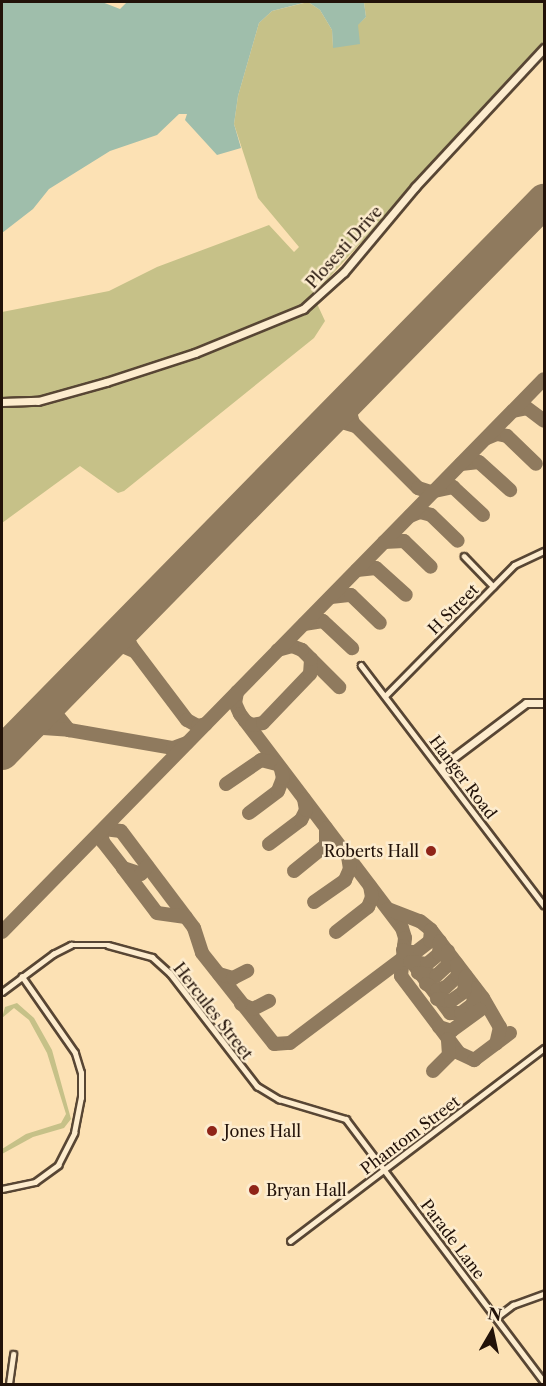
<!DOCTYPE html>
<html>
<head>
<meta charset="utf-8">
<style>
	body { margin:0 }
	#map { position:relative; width:546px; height:1386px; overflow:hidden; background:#fce1b4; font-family:"Libre Caslon Text",serif }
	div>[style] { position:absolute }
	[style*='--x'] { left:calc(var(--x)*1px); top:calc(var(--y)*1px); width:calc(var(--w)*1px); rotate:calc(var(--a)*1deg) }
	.green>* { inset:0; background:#c6c188 }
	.water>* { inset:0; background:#9fbeab }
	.taxiway>* { height:14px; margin:-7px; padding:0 7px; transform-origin:7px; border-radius:7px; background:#8f7a5e }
	.runway>* { height:34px; margin:-17px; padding:0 17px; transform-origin:17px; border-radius:17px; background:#8f7a5e }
	.roads { filter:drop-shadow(2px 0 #584634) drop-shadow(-2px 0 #584634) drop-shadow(0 2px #584634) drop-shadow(0 -2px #584634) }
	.street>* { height:4.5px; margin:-2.25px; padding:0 2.25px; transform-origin:2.25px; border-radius:2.25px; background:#fdecce }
	.secondary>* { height:7px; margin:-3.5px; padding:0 3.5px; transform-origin:3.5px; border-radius:3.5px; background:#fdecce }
	.dots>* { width:16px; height:16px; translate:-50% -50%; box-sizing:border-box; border:3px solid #fdecce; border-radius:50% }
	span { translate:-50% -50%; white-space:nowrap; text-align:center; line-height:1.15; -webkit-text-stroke:5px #fdecce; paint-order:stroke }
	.street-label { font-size:16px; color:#221209 }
	.poi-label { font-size:16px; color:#221209 }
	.right { translate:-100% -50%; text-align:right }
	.left { translate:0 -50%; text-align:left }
	.frame { position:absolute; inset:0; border:3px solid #221209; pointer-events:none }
	.north { position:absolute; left:462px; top:1302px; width:60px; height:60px; -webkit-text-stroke:4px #fdecce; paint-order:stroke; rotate:9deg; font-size:16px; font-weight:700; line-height:24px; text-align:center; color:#221209 }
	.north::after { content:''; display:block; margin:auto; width:21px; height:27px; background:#221209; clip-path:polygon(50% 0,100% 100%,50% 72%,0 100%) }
</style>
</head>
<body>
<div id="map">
	<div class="green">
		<i style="clip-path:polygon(308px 2px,320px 10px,332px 30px,333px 47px,366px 17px,364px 2px,544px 2px,544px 43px,313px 295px,325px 321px,314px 338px,124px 491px,118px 493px,80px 466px,2px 523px,2px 312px,109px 291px,157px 267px,269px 225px,294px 252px,299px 247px,258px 198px,234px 124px,238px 96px,259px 23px,272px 11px)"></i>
		<i style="clip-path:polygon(17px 1003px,34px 1018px,52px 1050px,71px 1119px,64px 1128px,33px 1137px,2px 1154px,2px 1149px,26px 1134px,61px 1123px,66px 1114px,47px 1053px,29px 1020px,14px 1008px,2px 1018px,5px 1007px)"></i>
	</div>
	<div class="water">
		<i style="clip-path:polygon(2px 2px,102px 2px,120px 9px,127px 2px,307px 2px,272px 11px,259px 23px,238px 96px,234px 124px,241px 148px,217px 155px,185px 120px,187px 114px,179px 114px,157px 135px,110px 151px,49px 189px,33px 209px,2px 233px)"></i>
		<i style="clip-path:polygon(308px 2px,364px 2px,366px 17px,358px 25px,360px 44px,333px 48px,332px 30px,320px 10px)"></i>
	</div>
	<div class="taxiway">
		<i style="--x:352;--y:397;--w:12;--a:104"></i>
		<i style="--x:349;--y:409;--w:15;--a:74"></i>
		<i style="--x:353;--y:423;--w:92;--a:45"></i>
		<i style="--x:418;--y:488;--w:13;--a:18"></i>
		<i style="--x:430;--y:492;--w:24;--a:-12"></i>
		<i style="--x:453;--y:487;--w:41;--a:43"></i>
		<i style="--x:513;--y:411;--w:14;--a:-12"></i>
		<i style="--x:527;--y:408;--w:21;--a:37"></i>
		<i style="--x:323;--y:427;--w:20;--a:-15"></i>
		<i style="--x:342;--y:422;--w:14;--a:17"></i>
		<i style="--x:487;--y:438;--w:11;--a:-22"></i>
		<i style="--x:497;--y:434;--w:10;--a:11"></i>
		<i style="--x:507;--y:436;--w:40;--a:44"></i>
		<i style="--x:461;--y:464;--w:18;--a:-6"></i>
		<i style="--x:479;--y:462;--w:42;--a:42.1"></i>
		<i style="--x:410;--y:516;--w:11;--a:-22"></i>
		<i style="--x:420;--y:512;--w:11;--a:15"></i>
		<i style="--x:431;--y:515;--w:37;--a:44"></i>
		<i style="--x:384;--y:542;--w:20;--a:-3"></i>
		<i style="--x:404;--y:541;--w:37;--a:44"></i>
		<i style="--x:357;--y:570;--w:19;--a:-6"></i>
		<i style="--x:376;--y:568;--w:40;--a:42"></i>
		<i style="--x:331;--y:597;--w:20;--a:-6"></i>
		<i style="--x:351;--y:595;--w:40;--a:44"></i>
		<i style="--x:129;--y:624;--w:12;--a:104"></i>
		<i style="--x:126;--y:636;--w:11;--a:63"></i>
		<i style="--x:131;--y:646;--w:93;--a:52.9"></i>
		<i style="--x:187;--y:720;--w:13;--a:29"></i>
		<i style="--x:198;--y:726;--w:8;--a:-14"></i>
		<i style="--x:304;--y:624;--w:19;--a:-9"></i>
		<i style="--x:323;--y:621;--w:40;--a:43"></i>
		<i style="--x:105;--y:649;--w:20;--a:-6"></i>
		<i style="--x:125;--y:647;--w:10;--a:24"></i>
		<i style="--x:311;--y:659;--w:40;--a:45"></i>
		<i style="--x:237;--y:692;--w:11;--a:100"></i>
		<i style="--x:235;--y:703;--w:12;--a:66"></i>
		<i style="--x:240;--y:714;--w:268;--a:52.9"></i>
		<i style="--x:402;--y:928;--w:10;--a:73"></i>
		<i style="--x:405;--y:938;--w:38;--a:96"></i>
		<i style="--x:401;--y:976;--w:96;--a:53"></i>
		<i style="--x:459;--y:1053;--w:17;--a:25"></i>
		<i style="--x:474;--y:1060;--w:45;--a:-36.9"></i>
		<i style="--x:60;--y:694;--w:20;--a:101"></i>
		<i style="--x:56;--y:714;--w:21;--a:51"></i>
		<i style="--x:69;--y:730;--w:106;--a:9.8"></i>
		<i style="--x:173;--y:748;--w:15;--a:-20"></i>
		<i style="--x:245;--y:721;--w:8;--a:30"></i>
		<i style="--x:252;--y:725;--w:11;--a:-10"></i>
		<i style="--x:263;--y:723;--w:68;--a:-46.2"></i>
		<i style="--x:310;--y:674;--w:15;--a:-86"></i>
		<i style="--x:311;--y:659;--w:13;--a:-135"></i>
		<i style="--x:302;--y:650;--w:11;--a:-158"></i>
		<i style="--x:292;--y:646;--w:15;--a:164"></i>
		<i style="--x:18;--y:736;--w:26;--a:-18"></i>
		<i style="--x:43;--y:728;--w:26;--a:4"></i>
		<i style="--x:226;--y:784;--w:42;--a:-34.4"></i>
		<i style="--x:261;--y:760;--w:16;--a:14"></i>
		<i style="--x:249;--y:813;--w:36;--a:-37"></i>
		<i style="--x:278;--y:791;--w:14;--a:-69"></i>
		<i style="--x:283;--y:778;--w:9;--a:-103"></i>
		<i style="--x:104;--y:829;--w:17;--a:7"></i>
		<i style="--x:121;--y:831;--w:121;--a:53"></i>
		<i style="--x:194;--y:928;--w:26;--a:72"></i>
		<i style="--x:202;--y:953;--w:116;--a:51.6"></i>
		<i style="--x:274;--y:1044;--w:16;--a:-4"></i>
		<i style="--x:290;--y:1043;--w:140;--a:-36.9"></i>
		<i style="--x:101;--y:832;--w:10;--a:79"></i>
		<i style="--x:103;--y:842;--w:33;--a:52"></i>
		<i style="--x:123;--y:868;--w:19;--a:18"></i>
		<i style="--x:141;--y:874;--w:10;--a:-53"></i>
		<i style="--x:269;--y:844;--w:40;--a:-37"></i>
		<i style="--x:301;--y:820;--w:11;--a:-63"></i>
		<i style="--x:306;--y:810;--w:11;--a:-100"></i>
		<i style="--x:123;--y:868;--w:56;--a:52.9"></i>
		<i style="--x:157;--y:913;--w:29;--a:8"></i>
		<i style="--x:294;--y:871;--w:41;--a:-39.1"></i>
		<i style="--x:326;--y:845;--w:17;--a:-90"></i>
		<i style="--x:314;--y:902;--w:38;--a:-35"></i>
		<i style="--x:345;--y:880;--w:12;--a:-66"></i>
		<i style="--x:350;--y:869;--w:12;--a:-99"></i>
		<i style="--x:388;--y:909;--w:34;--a:21"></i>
		<i style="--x:420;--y:921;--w:14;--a:39"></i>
		<i style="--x:431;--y:930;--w:86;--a:52.6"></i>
		<i style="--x:483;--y:998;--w:34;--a:60"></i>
		<i style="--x:500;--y:1027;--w:17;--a:103"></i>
		<i style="--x:2;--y:932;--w:774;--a:-45.58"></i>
		<i style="--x:336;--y:932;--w:41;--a:-38"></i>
		<i style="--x:368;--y:907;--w:11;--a:-68"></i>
		<i style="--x:372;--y:897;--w:11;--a:-100"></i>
		<i style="--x:404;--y:946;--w:6;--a:72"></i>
		<i style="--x:406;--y:952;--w:10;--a:0"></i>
		<i style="--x:416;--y:952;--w:18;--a:-38"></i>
		<i style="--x:430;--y:941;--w:11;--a:-85"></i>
		<i style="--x:403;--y:950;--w:79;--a:53.3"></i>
		<i style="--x:450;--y:1013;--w:11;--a:0"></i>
		<i style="--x:461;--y:1013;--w:15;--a:-37"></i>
		<i style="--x:473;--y:1004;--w:16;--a:-83"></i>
		<i style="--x:410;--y:962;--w:17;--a:7"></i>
		<i style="--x:427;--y:964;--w:16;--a:-40"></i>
		<i style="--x:439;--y:954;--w:13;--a:-86"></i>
		<i style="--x:418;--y:973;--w:18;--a:9"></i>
		<i style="--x:436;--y:976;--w:16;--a:-43"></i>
		<i style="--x:448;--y:965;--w:14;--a:-90"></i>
		<i style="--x:219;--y:974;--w:15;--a:16"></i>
		<i style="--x:233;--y:978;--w:16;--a:-27"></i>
		<i style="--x:426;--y:984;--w:13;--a:29"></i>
		<i style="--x:437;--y:990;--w:9;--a:-18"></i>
		<i style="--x:446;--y:987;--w:16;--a:-43"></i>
		<i style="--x:458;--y:976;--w:12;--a:-95"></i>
		<i style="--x:437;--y:999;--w:14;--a:8"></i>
		<i style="--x:451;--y:1001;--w:16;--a:-35"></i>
		<i style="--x:464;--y:992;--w:16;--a:-83"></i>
		<i style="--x:241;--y:1004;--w:13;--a:23"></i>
		<i style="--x:253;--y:1009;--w:18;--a:-27"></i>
		<i style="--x:439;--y:1027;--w:13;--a:18"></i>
		<i style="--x:451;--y:1031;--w:36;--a:-36"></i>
		<i style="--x:433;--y:1071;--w:23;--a:-45"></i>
		<i style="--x:449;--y:1055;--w:16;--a:-94"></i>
	</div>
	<div class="runway">
		<i style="--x:2;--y:753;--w:774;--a:-45.52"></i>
	</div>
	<div class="roads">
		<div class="street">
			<i style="--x:464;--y:556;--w:42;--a:46"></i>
			<i style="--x:361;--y:665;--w:302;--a:52.7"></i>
			<i style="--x:386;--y:695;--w:182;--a:-45.4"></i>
			<i style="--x:514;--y:565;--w:33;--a:-25"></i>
			<i style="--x:2;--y:992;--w:64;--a:-36.7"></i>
			<i style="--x:53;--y:954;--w:20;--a:-27"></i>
			<i style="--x:71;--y:945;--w:37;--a:0"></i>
			<i style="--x:108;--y:945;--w:46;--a:15.3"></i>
			<i style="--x:152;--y:957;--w:24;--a:42"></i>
			<i style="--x:170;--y:973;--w:143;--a:52.4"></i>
			<i style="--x:257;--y:1086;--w:26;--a:31"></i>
			<i style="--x:279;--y:1099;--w:70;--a:16.6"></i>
			<i style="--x:346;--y:1119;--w:329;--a:53"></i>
			<i style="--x:2;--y:1189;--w:34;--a:-12"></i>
			<i style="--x:35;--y:1182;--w:29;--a:-36"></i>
			<i style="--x:58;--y:1165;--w:36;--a:-63"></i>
			<i style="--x:74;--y:1133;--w:36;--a:-79"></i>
			<i style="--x:81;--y:1098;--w:25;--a:-90"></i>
			<i style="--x:81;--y:1073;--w:21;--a:-107"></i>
			<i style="--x:75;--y:1053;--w:93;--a:-124.9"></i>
			<i style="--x:290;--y:1241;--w:319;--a:-37.2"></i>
			<i style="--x:497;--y:1317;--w:20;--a:-37"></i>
			<i style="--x:513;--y:1305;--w:33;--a:-20"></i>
			<i style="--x:9;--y:1384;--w:30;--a:-82"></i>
		</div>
		<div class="secondary">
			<i style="--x:2;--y:402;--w:36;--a:-2"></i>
			<i style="--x:38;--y:401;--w:71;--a:-15.6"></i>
			<i style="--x:106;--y:382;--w:94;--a:-18"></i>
			<i style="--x:195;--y:353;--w:117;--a:-22.2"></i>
			<i style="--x:303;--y:309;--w:55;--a:-42.1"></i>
			<i style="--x:344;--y:272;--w:111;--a:-50.1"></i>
			<i style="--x:415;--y:187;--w:190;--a:-47.1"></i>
			<i style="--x:441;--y:767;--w:106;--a:-37"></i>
			<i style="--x:526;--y:703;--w:18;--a:0"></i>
		</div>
	</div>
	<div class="dots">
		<i style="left:431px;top:851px;background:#8f2418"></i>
		<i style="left:212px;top:1131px;background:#8f2418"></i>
		<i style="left:254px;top:1190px;background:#8f2418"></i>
	</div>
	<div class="street-label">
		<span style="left:344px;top:247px;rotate:-48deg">Plosesti Drive</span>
		<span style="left:453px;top:609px;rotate:-45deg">H Street</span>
		<span style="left:463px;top:777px;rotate:53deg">Hanger Road</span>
		<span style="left:213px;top:1011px;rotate:52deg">Hercules Street</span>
		<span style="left:410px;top:1135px;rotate:-37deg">Phantom Street</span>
		<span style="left:453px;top:1239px;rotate:53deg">Parade Lane</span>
	</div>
	<div class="poi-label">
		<span class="right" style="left:419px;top:851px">Roberts Hall</span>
		<span class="left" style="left:224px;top:1131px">Jones Hall</span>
		<span class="left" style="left:266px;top:1190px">Bryan Hall</span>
	</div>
	<div class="frame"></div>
	<div class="north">N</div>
</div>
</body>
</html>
